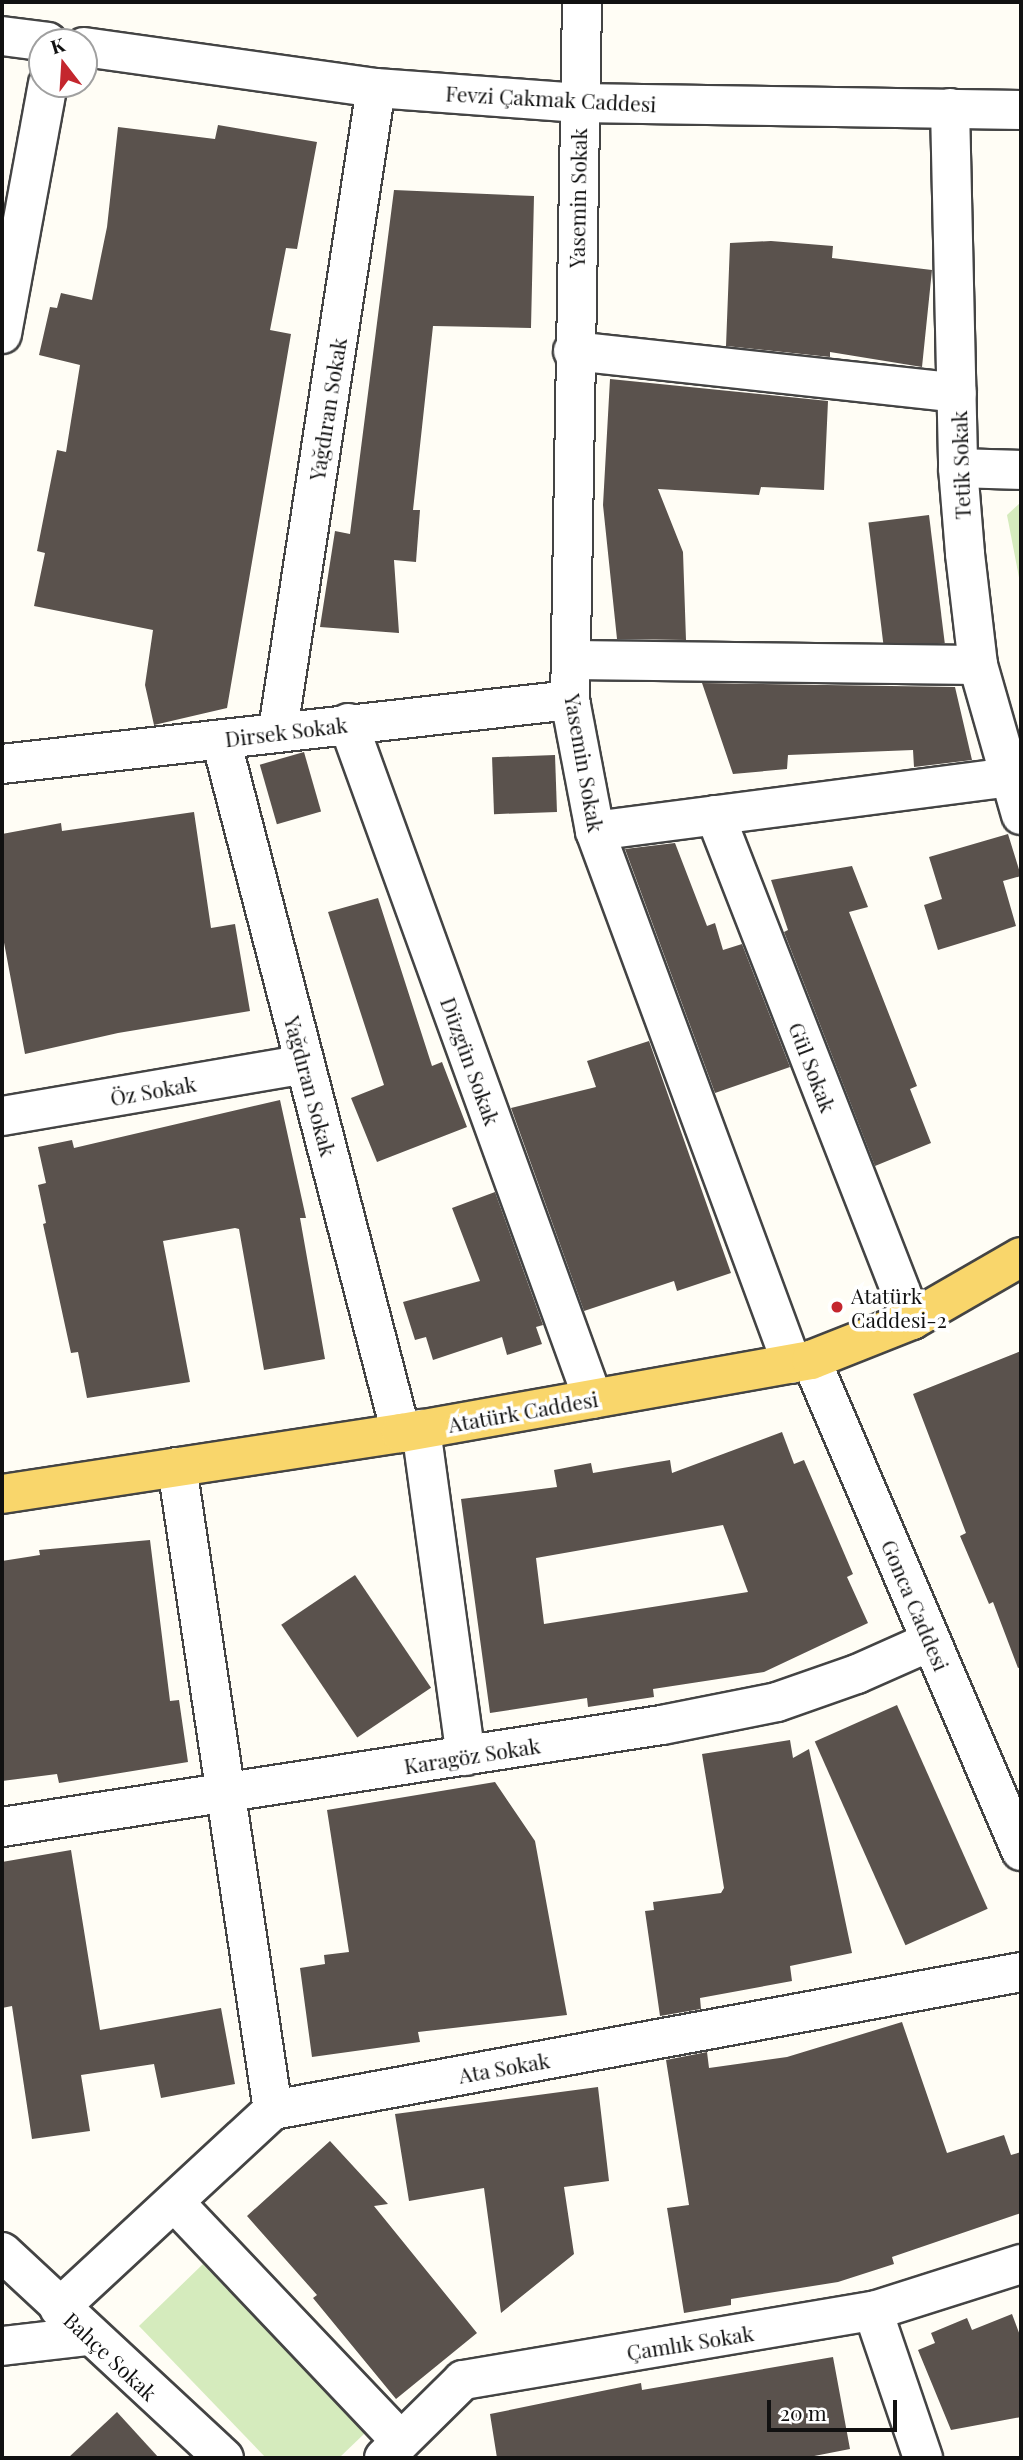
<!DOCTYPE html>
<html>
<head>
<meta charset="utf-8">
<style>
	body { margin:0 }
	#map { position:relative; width:1023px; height:2460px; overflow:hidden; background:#fffdf5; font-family:"Playfair Display",serif }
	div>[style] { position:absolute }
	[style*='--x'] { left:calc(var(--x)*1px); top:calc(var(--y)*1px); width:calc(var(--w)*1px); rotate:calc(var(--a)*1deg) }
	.green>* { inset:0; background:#d5ebbd }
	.building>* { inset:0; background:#5a524d; transform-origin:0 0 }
	.roads { filter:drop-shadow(2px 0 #444) drop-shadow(-2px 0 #444) drop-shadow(0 2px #444) drop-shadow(0 -2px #444) }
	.minor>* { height:38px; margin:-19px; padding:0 19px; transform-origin:19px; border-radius:19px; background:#fff }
	.major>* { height:38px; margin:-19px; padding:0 19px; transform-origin:19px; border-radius:19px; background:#f9d66b }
	.dots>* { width:19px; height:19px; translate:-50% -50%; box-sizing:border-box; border:4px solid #fff; border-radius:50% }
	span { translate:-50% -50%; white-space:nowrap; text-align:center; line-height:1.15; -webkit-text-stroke:7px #fff; paint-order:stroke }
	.street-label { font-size:21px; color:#111 }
	.poi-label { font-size:21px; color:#111 }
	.left { translate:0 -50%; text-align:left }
	.frame { position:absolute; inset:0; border:4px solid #111; pointer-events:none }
	.north { position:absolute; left:28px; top:28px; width:70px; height:70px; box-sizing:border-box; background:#fff; border:2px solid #a0a0a0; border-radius:50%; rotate:343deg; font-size:19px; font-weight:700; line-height:28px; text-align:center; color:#111 }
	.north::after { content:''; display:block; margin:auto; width:24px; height:32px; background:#c4262e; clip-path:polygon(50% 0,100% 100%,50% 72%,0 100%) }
	.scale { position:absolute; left:767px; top:2400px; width:130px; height:32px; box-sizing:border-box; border:4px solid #111; border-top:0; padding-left:9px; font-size:21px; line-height:24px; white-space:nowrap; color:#111; -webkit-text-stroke:5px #fff; paint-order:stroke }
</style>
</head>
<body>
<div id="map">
	<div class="green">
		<i style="clip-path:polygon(1021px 502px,1021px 588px,1007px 515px)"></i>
		<i style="clip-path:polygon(203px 2264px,365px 2433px,339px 2458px,266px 2458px,139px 2326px)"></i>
	</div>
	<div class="building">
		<i style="clip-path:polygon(218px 125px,317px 142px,297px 249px,286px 248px,270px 330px,291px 334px,227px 708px,154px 725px,145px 685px,153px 630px,34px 606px,45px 553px,37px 551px,57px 450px,66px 452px,80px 365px,39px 355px,50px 307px,57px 308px,61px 293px,92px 300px,107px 227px,118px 127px,215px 139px)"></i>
		<i style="clip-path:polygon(394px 190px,534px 196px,531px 328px,433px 326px,413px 510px,420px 510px,416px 562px,394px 560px,399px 633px,320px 627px,335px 531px,350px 534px)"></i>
		<i style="clip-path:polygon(771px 241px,833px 246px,832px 258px,932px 270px,922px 367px,830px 352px,830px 357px,726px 346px,730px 243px)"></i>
		<i style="clip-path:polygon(610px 379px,828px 401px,824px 490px,761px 487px,759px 495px,658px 489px,683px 552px,686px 640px,617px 639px,603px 505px)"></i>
		<i style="left:929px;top:515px;width:129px;height:61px;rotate:83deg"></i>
		<i style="clip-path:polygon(702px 683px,955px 687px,972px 760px,914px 767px,913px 750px,788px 755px,787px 769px,733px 774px)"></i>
		<i style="left:304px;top:752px;width:62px;height:46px;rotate:74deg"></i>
		<i style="left:555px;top:755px;width:57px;height:63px;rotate:88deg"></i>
		<i style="clip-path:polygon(194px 812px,211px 928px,235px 924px,250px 1011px,118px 1033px,25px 1054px,2px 932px,2px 834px,61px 823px,62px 831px)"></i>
		<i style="clip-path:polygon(1008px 834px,1021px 876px,1003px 881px,1016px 926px,938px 950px,924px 905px,942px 899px,929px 857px)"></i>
		<i style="clip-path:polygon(675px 843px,707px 926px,715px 923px,723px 950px,742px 944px,790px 1067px,715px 1093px,625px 849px)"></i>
		<i style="clip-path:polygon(852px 866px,868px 907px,849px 912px,917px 1086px,910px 1089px,931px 1143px,875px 1166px,784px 932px,788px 930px,771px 880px)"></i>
		<i style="clip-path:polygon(378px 898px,432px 1066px,442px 1062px,467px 1127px,377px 1162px,351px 1098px,384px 1085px,328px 912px)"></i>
		<i style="clip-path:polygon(649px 1041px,731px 1273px,677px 1291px,674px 1281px,584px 1311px,511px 1108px,596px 1087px,587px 1061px)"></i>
		<i style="clip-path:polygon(280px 1100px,306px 1218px,300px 1218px,325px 1359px,264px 1370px,239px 1229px,235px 1228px,163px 1241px,190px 1382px,87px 1398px,78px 1352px,71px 1353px,43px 1224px,46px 1223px,38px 1185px,46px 1183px,38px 1147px,72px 1140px,74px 1148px)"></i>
		<i style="clip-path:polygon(495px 1192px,543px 1325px,536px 1327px,542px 1344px,507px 1355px,502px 1337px,433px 1360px,426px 1337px,415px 1340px,403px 1302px,480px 1281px,452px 1208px)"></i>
		<i style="clip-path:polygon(1021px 1351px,1021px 1667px,1018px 1668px,993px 1602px,989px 1604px,960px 1536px,966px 1533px,913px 1394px)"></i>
		<i style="clip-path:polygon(evenodd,782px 1432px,794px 1464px,804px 1460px,853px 1574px,847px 1577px,868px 1623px,764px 1672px,653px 1689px,654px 1697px,588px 1707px,587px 1698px,490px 1713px,461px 1499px,557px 1487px,554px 1470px,591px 1463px,593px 1473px,670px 1460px,672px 1473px,782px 1432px,723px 1525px,748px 1592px,544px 1624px,536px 1558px,723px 1525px)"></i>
		<i style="clip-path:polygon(150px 1540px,170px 1701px,179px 1700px,188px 1762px,59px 1783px,57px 1774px,2px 1781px,2px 1561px,40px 1555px,39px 1550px)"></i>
		<i style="left:355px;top:1575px;width:136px;height:89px;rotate:56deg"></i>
		<i style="left:897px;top:1705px;width:223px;height:90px;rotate:66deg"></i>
		<i style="clip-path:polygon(790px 1740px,793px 1758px,809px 1749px,852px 1953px,790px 1966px,792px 1981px,700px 1998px,701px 2009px,660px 2016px,645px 1911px,654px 1910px,653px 1902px,721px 1893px,724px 1888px,702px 1754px)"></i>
		<i style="clip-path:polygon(495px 1782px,535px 1841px,567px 2015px,418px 2032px,420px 2042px,312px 2057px,300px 1968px,325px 1964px,324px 1955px,349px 1952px,327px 1810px)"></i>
		<i style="clip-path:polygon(71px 1850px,100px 2030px,221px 2008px,235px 2084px,161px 2098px,154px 2064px,81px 2075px,90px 2131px,32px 2139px,12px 2006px,2px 2008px,2px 1862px)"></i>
		<i style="clip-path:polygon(902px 2022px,947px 2153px,1004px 2135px,1011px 2155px,1021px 2152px,1021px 2213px,892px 2257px,894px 2264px,838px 2282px,731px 2299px,731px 2305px,684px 2313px,667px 2208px,689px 2205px,666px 2060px,707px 2052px,709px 2068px,787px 2057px)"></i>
		<i style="clip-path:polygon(598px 2087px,609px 2181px,564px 2187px,574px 2254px,501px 2313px,484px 2188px,409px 2201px,395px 2114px)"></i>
		<i style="clip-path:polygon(330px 2141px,388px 2204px,374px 2206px,477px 2333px,396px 2399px,313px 2298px,317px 2295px,247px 2216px)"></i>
		<i style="clip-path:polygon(1012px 2314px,1021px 2338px,1021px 2417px,951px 2430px,918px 2350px,935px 2343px,931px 2333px,967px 2318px,972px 2330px)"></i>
		<i style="clip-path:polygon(833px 2357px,850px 2449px,804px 2458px,497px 2458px,490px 2414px,641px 2383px,642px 2390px)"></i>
		<i style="clip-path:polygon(117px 2412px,159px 2458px,68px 2458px)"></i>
	</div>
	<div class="roads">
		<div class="minor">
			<i style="--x:582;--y:2;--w:698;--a:90.98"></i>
			<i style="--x:570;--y:700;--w:133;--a:79.2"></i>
			<i style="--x:595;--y:831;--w:568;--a:69.72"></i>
			<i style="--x:2;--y:36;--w:46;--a:7.4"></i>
			<i style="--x:84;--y:47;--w:295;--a:8"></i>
			<i style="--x:376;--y:88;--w:204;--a:4.2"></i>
			<i style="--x:579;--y:103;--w:442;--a:0.9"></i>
			<i style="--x:950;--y:108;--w:360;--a:88.7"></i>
			<i style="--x:958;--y:468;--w:86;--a:85.3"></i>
			<i style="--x:965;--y:554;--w:112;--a:83.3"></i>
			<i style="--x:978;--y:665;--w:156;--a:74"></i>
			<i style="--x:2;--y:334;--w:254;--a:-79.6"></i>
			<i style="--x:573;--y:351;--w:386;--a:6.2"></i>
			<i style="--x:958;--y:468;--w:63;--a:1.8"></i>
			<i style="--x:572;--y:660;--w:406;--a:0.7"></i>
			<i style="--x:348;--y:723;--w:719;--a:70.08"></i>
			<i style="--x:278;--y:730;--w:649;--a:-81.32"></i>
			<i style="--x:221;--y:740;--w:716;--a:75.44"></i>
			<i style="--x:2;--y:764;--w:572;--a:-6.43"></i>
			<i style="--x:715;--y:815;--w:542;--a:68.69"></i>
			<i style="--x:595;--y:831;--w:418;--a:-7.4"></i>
			<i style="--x:2;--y:1116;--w:307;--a:-9.7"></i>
			<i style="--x:811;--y:1360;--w:534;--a:66.84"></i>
			<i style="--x:421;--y:1429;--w:330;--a:82.2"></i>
			<i style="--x:177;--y:1467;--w:650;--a:81.51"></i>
			<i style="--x:2;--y:1827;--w:668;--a:-8.79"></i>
			<i style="--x:662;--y:1725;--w:117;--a:-11.3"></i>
			<i style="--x:777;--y:1702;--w:85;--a:-19.3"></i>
			<i style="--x:857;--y:1674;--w:81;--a:-24"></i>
			<i style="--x:175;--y:2203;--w:328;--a:46.5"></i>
			<i style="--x:2;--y:2252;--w:303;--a:42.9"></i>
			<i style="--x:59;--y:2308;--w:292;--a:-42.8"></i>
			<i style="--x:273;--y:2110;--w:761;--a:-10.45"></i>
			<i style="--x:873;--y:2311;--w:155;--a:71.2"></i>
			<i style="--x:2;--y:2346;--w:87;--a:-6.6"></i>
			<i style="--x:384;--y:2458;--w:111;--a:-44.6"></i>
			<i style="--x:463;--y:2380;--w:416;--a:-9.6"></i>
			<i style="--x:873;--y:2311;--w:155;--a:-17.6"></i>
		</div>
		<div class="major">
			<i style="--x:2;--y:1494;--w:404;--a:-8.7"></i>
			<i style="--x:401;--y:1433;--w:416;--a:-10.1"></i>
			<i style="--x:811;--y:1360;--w:109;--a:-21.6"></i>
			<i style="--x:912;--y:1320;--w:126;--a:-30"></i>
		</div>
	</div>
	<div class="dots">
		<i style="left:837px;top:1307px;background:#c4262e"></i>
	</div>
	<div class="street-label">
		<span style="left:551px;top:98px;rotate:3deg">Fevzi Çakmak Caddesi</span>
		<span style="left:577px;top:198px;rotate:-89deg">Yasemin Sokak</span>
		<span style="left:327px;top:409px;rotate:-81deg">Yağdıran Sokak</span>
		<span style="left:960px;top:465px;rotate:-92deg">Tetik Sokak</span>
		<span style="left:286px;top:731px;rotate:-7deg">Dirsek Sokak</span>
		<span style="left:585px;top:763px;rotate:80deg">Yasemin Sokak</span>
		<span style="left:471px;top:1061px;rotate:70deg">Düzgün Sokak</span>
		<span style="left:813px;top:1067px;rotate:69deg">Gül Sokak</span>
		<span style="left:311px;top:1086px;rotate:75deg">Yağdıran Sokak</span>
		<span style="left:153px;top:1090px;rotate:-10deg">Öz Sokak</span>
		<span style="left:523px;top:1411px;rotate:-10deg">Atatürk Caddesi</span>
		<span style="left:916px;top:1605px;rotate:67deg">Gonca Caddesi</span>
		<span style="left:472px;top:1755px;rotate:-9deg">Karagöz Sokak</span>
		<span style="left:504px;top:2067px;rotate:-10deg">Ata Sokak</span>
		<span style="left:690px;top:2342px;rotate:-9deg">Çamlık Sokak</span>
		<span style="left:111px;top:2356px;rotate:43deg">Bahçe Sokak</span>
	</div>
	<div class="poi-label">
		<span class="left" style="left:851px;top:1307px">Atatürk<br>Caddesi-2</span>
	</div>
	<div class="frame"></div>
	<div class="north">K</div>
	<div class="scale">20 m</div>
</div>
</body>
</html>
